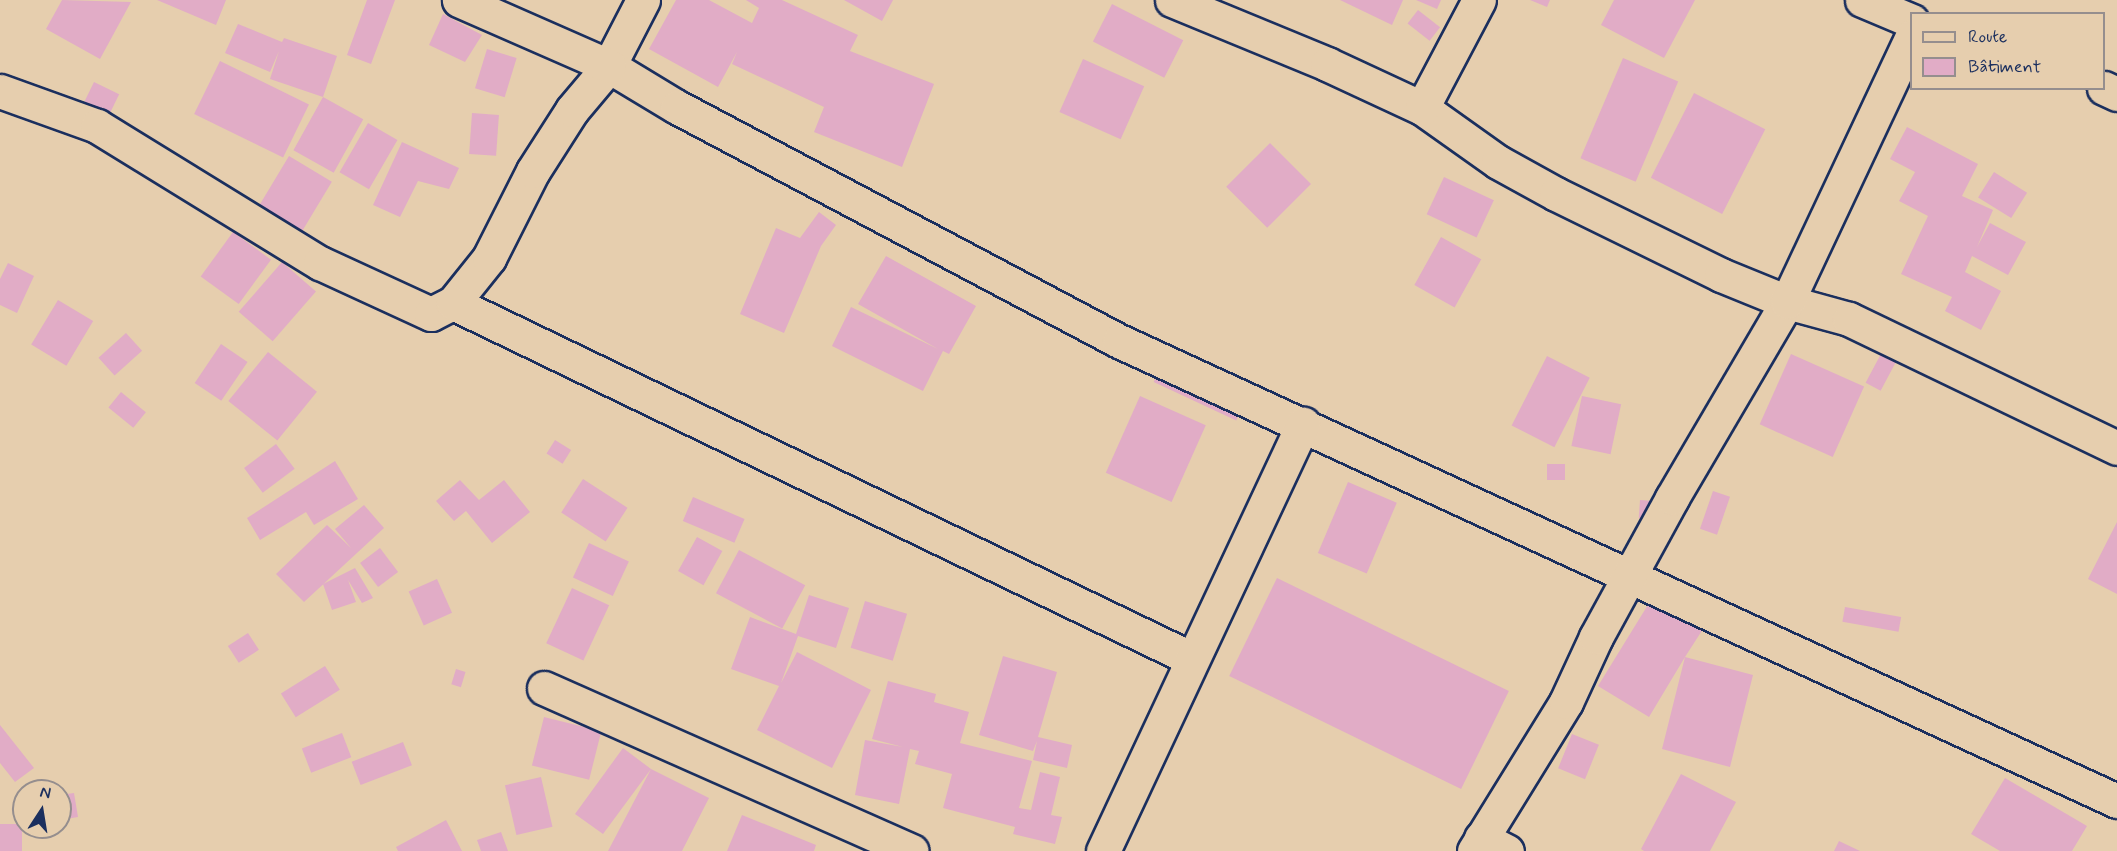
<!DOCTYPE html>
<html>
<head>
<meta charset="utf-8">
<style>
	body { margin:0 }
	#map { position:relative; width:2117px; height:851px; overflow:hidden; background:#e6ceae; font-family:Mynerve,sans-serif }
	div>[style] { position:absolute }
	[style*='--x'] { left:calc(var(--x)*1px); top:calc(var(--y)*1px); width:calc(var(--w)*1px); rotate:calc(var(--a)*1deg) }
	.building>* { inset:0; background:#e1acc6; transform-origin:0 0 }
	.roads { filter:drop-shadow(2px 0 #1b2f5e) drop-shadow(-2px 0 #1b2f5e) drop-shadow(0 2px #1b2f5e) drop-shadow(0 -2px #1b2f5e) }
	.minor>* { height:33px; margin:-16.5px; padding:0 16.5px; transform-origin:16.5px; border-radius:16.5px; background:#e6ceae }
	span { translate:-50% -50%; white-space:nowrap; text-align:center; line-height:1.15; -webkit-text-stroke:5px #e6ceae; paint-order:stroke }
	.legend { position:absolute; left:1910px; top:12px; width:195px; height:78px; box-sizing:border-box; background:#e6ceae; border:2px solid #958e8e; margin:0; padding:8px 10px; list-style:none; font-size:18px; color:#1b2f5e }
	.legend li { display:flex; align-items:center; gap:12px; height:30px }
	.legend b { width:30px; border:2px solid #958e8e }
	.north { position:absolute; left:12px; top:779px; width:60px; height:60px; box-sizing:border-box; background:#e6ceae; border:2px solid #958e8e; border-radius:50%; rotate:12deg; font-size:16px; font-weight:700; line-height:24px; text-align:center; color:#1b2f5e }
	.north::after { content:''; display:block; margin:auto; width:21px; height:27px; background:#1b2f5e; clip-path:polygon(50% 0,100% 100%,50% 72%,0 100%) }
</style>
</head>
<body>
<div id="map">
	<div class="building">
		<i style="clip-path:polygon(62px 0,131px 2px,100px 59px,46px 29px)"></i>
		<i style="clip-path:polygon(157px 0,226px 0,216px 25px)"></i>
		<i style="clip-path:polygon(367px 0,395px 0,371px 64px,347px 55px)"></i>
		<i style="clip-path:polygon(676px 0,709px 0,752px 23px,759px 8px,746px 0,782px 0,858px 35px,850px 51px,934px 84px,902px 167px,814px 132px,824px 107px,732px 64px,737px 52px,718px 87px,649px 49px)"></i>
		<i style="clip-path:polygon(844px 0,893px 0,882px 21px)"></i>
		<i style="clip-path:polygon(1340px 0,1403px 0,1392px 25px)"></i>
		<i style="clip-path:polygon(1416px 0,1441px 0,1437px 9px)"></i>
		<i style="clip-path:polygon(1530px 0,1550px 0,1547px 7px)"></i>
		<i style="clip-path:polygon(1614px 0,1695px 0,1664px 58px,1601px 25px)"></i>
		<i style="left:1112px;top:4px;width:80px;height:42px;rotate:27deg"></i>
		<i style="left:1418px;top:10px;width:28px;height:17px;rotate:38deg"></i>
		<i style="clip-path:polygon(443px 14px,482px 35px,465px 62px,429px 45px)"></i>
		<i style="clip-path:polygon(238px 24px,282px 42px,284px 38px,337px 56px,323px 97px,270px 79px,279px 51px,270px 72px,225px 53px)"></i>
		<i style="left:487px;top:49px;width:31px;height:41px;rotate:17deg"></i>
		<i style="left:1623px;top:58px;width:60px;height:109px;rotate:23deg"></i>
		<i style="left:1083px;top:59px;width:67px;height:58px;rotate:24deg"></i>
		<i style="left:220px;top:61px;width:99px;height:59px;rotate:26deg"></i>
		<i style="left:94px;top:82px;width:28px;height:39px;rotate:26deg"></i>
		<i style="left:1694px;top:93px;width:80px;height:95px;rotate:27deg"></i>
		<i style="left:323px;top:97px;width:46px;height:61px;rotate:29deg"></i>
		<i style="left:472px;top:113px;width:27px;height:41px;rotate:4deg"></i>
		<i style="left:368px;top:123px;width:34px;height:57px;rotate:30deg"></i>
		<i style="clip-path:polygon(1907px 127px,1978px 164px,1962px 196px,1993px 210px,1977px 247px,1990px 223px,2026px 242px,2008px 275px,1972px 256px,1965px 272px,2001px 291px,1981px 330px,1945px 311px,1952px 297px,1901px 274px,1928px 216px,1899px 201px,1915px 172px,1890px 159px)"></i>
		<i style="clip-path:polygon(402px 142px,459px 168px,449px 189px,418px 181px,400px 217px,373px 205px)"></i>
		<i style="left:1270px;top:143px;width:58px;height:62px;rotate:45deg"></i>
		<i style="left:289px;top:156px;width:50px;height:59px;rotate:31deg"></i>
		<i style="left:1994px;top:172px;width:39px;height:30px;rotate:32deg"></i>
		<i style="left:1444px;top:177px;width:55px;height:41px;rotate:25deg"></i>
		<i style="clip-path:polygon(819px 212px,836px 225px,821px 246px,784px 333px,740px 314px,776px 228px,800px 238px)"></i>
		<i style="left:233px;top:232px;width:47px;height:55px;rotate:36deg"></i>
		<i style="left:1441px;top:237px;width:46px;height:55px;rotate:29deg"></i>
		<i style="clip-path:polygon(886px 256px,976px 306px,949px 354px,943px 351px,923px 391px,832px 346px,851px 307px,938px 349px,858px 304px)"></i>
		<i style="left:282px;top:262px;width:45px;height:66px;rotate:41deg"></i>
		<i style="clip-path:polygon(8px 263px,34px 276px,17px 313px,0 305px,0 279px)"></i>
		<i style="left:58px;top:300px;width:41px;height:52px;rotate:31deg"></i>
		<i style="left:126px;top:333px;width:24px;height:37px;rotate:48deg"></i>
		<i style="left:221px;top:344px;width:32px;height:47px;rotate:34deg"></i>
		<i style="left:1883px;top:350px;width:17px;height:37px;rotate:28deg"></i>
		<i style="left:268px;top:352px;width:63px;height:63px;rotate:39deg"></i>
		<i style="left:1791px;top:354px;width:80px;height:77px;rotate:24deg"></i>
		<i style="left:1547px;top:356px;width:48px;height:78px;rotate:27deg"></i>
		<i style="left:1163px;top:362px;width:91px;height:22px;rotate:25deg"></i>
		<i style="left:121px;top:392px;width:32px;height:20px;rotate:39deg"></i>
		<i style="left:1140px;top:396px;width:72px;height:84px;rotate:24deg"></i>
		<i style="left:1582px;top:396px;width:40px;height:51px;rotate:12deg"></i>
		<i style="left:555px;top:440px;width:19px;height:16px;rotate:32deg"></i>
		<i style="left:276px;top:444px;width:31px;height:40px;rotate:53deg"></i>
		<i style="clip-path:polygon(335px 461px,358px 499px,314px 525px,306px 512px,260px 540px,247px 518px)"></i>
		<i style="left:1547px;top:464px;width:18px;height:16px"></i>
		<i style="left:583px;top:479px;width:53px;height:40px;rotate:33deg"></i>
		<i style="clip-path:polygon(460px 480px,479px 500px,504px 480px,530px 512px,492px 543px,466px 511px,454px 521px,436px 501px)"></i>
		<i style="left:1348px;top:482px;width:53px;height:77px;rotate:23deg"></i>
		<i style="left:1713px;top:491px;width:18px;height:40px;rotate:19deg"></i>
		<i style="left:693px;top:497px;width:56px;height:26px;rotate:23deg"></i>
		<i style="left:1640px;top:500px;width:27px;height:18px;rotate:4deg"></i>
		<i style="clip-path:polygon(364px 505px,384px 528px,304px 602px,276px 574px,327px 525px,351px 548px,335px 529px)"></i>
		<i style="clip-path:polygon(2117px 522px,2117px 594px,2088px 579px)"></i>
		<i style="left:697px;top:537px;width:29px;height:39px;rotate:29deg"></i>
		<i style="left:589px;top:543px;width:44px;height:38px;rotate:25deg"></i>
		<i style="left:380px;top:548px;width:30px;height:25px;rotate:53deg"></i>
		<i style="left:739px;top:550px;width:75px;height:49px;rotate:28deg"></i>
		<i style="clip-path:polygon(355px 568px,373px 598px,362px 603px,348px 580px,356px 602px,332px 610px,323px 584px)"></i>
		<i style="left:1277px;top:578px;width:258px;height:109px;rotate:26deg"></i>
		<i style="left:437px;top:579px;width:37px;height:31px;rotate:66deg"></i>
		<i style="left:572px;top:588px;width:41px;height:61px;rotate:25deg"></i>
		<i style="clip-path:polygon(809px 595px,849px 608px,836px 648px,798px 636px,781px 683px,797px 652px,871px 690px,832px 768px,757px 730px,779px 686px,731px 669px,750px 617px,796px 634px)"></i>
		<i style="clip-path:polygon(1654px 595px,1705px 626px,1685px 657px,1753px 675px,1730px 767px,1662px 749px,1685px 657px,1649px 717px,1598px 686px)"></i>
		<i style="left:865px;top:601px;width:44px;height:49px;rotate:17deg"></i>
		<i style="left:1845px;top:607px;width:57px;height:15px;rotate:10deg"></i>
		<i style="left:248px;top:633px;width:20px;height:24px;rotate:57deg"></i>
		<i style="clip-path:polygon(1003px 656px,1057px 672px,1038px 737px,1072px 745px,1067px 768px,1033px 760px,1037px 741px,1033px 751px,979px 735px)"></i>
		<i style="left:325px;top:666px;width:28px;height:52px;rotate:58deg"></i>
		<i style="left:456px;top:669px;width:10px;height:16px;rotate:17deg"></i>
		<i style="clip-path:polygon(888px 681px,936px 694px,934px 702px,969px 712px,960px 743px,1032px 761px,1019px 808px,1031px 810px,1040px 772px,1060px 777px,1051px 815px,1062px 817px,1055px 844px,1013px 834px,1015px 827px,943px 808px,952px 774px,915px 764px,919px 751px,910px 749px,899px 804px,855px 795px,865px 740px,903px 747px,872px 739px)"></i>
		<i style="left:544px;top:717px;width:59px;height:50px;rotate:14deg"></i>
		<i style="clip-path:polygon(0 725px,34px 768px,15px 782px,0 763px)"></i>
		<i style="left:342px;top:733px;width:26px;height:43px;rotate:69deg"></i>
		<i style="left:1572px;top:734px;width:29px;height:37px;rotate:22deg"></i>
		<i style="left:403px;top:742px;width:25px;height:55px;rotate:69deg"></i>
		<i style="clip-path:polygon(623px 748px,651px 769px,709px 798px,682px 851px,608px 851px,651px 769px,603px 834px,575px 814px)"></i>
		<i style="clip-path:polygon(1681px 774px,1736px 802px,1710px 851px,1644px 851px,1641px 849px)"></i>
		<i style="left:541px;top:777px;width:51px;height:37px;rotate:77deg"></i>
		<i style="clip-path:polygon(2005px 778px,2087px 826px,2072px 851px,2000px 851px,1971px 834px)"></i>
		<i style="clip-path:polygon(74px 793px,78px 817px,60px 820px,60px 795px)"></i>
		<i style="clip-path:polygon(742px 815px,816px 845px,814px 851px,727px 851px)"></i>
		<i style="clip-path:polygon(446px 820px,462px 851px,398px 851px,396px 847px)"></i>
		<i style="left:0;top:824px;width:22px;height:27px"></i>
		<i style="clip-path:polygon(501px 832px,508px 851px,481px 851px,477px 840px)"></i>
		<i style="clip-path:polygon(1839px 841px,1860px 851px,1834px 851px)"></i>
	</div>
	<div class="roads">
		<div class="minor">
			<i style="--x:643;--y:0;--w:74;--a:117.3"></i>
			<i style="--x:609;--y:66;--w:79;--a:31.1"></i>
			<i style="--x:677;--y:107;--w:500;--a:27.9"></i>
			<i style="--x:1119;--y:341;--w:1099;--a:24.75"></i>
			<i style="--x:1172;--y:0;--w:168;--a:22.4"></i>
			<i style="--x:1327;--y:64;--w:105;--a:24.9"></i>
			<i style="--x:1422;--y:108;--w:93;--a:35.4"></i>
			<i style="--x:1498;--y:162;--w:66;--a:28.9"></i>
			<i style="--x:1556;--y:194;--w:184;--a:26.1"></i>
			<i style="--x:1721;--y:275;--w:71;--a:22.2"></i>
			<i style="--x:1787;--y:302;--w:64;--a:15.3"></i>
			<i style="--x:1849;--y:319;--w:297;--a:25.7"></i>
			<i style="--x:1862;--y:0;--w:54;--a:22.8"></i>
			<i style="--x:2104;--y:88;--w:14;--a:25"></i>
			<i style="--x:0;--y:91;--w:103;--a:19.8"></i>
			<i style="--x:97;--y:126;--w:262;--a:31.6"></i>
			<i style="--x:320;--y:263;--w:122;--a:24.7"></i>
			<i style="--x:431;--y:314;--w:25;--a:-27"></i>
			<i style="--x:453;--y:303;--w:58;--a:-51.3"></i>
			<i style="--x:489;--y:258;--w:97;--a:-63.2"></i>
			<i style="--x:533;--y:171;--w:72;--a:-57.4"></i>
			<i style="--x:572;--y:110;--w:57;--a:-49.9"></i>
			<i style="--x:609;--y:66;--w:164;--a:-156.3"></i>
			<i style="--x:1422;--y:108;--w:122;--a:-62.2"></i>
			<i style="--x:453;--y:303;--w:820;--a:25.72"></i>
			<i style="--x:544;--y:688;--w:402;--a:23.9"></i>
			<i style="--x:1481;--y:838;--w:29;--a:27"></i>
			<i style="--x:1103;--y:851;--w:472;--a:-64.9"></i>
			<i style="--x:1474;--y:851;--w:175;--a:-58.3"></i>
			<i style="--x:1566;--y:702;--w:72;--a:-65.2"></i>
			<i style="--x:1596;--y:637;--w:158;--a:-61.3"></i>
			<i style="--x:1672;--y:498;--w:227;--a:-59.6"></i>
			<i style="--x:1787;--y:302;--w:294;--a:-64.8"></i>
		</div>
	</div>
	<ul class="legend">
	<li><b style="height:8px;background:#e6ceae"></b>Route</li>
	<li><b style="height:16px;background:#e1acc6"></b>Bâtiment</li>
	</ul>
	<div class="north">N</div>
</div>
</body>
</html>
